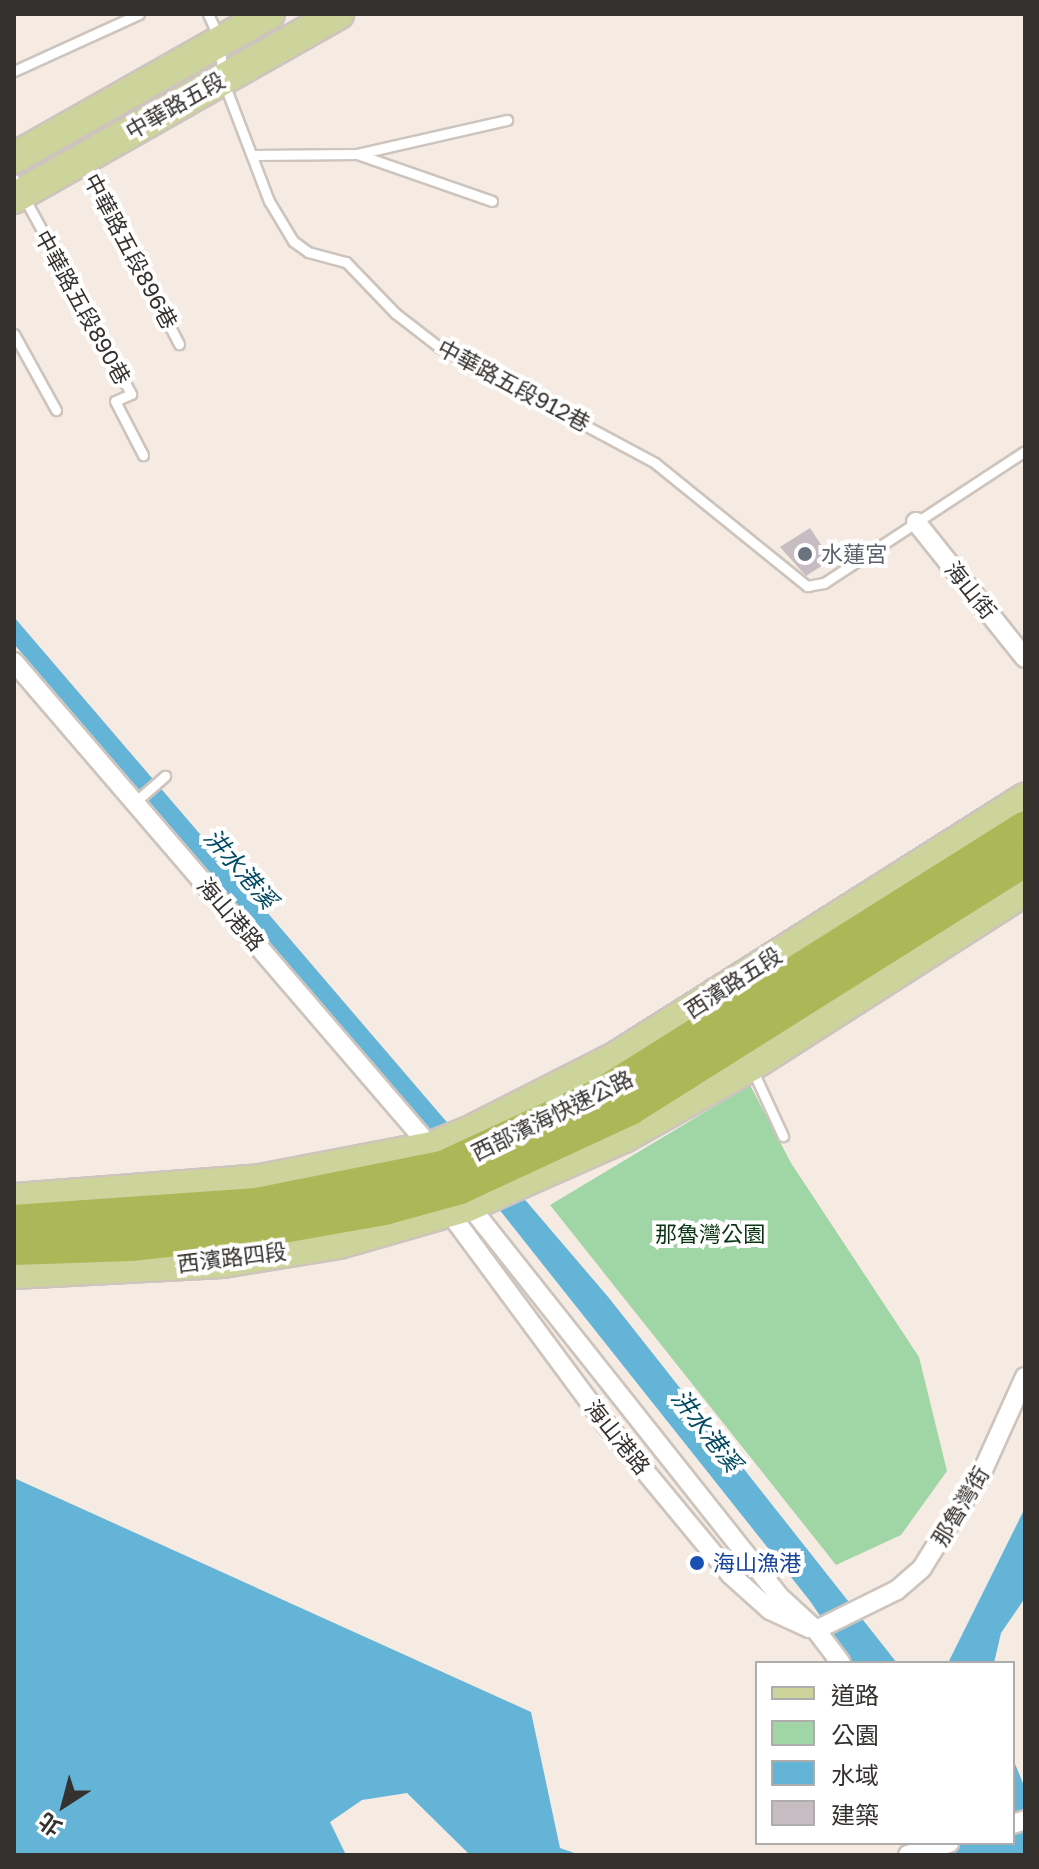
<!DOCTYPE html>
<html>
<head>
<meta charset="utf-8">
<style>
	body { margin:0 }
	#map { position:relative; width:1039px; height:1869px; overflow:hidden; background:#f5ebe3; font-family:"Golos Text","Noto Sans TC",sans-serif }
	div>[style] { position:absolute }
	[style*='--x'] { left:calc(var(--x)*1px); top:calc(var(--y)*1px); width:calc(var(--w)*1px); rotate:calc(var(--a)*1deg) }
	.green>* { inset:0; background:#a0d6a5 }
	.water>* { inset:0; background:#64b4d8 }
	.building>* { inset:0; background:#c6bcc1 }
	.roads { filter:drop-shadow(2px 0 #cdc4bd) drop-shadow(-2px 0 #cdc4bd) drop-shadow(0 2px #cdc4bd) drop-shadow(0 -2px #cdc4bd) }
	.lane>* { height:9px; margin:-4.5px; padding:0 4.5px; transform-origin:4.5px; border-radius:4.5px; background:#fff }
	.street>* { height:18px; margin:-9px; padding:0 9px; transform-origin:9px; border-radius:9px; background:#fff }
	.primary>* { height:30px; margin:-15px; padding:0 15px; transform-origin:15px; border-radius:15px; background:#cdd49b }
	.highway>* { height:34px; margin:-17px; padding:0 17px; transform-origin:17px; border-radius:17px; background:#acb758 }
	.dots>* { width:22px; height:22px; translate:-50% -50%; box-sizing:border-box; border:4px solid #fff; border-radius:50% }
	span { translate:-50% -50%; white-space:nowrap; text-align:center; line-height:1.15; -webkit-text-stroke:8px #fff; paint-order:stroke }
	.street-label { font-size:22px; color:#34312e }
	.worship-label { font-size:22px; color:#5b616d }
	.left { translate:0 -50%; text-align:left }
	.park-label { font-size:22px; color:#093412 }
	.transit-label { font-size:22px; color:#164399 }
	.water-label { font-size:24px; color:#004962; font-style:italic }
	.frame { position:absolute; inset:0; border:16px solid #34312e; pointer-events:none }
	.legend { position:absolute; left:755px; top:1661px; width:260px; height:184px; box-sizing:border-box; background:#fff; border:2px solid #aeadab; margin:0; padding:10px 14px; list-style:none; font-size:24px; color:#34312e }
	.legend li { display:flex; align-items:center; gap:16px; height:40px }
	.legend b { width:40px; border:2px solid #aeadab }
	.north { position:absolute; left:24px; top:1765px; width:80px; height:80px; -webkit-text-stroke:6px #fff; paint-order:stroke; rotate:216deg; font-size:22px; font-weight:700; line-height:32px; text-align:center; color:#34312e }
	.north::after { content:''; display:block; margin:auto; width:28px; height:36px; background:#34312e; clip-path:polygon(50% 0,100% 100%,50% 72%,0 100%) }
</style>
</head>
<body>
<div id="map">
	<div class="green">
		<i style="clip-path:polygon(750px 1085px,791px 1163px,919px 1357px,947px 1471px,901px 1535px,836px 1565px,550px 1205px)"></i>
	</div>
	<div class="water">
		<i style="clip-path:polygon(14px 617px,445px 1120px,527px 1202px,609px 1298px,897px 1663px,852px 1663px,810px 1601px,498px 1208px,14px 644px)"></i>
		<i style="clip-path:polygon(14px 1478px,531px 1712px,560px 1848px,580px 1855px,470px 1855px,407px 1793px,362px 1800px,330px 1822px,346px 1855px,14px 1855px)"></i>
		<i style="clip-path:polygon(1025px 1508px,1025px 1598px,1001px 1633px,994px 1663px,948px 1663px)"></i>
		<i style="clip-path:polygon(1013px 1759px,1025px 1788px,1025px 1855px,910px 1855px,907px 1843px,1013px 1843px)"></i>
	</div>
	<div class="building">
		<i style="clip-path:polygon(810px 528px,831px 560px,806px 576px,780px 547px)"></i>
	</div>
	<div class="roads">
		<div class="lane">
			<i style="--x:208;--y:14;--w:29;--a:65"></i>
			<i style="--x:220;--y:40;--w:38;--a:87"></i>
			<i style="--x:222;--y:78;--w:132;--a:69.1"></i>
			<i style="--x:269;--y:201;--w:47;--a:59"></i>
			<i style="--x:293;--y:241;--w:19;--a:36"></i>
			<i style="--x:308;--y:252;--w:39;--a:15"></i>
			<i style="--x:346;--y:262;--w:71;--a:46.1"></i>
			<i style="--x:395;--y:313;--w:56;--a:37.7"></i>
			<i style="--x:439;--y:347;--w:245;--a:28.2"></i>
			<i style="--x:655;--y:463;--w:196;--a:39"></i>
			<i style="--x:807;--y:586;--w:17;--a:-10"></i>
			<i style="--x:824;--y:583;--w:240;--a:-33.3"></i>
			<i style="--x:14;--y:71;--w:137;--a:-24.5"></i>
			<i style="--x:357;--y:154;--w:154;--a:-12.8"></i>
			<i style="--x:254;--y:155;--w:103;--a:-0.6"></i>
			<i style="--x:357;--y:154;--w:143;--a:19.2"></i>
			<i style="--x:85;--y:162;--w:205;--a:62.7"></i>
			<i style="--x:14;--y:179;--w:245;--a:61.4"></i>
			<i style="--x:131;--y:394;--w:17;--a:156"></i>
			<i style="--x:115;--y:401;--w:61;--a:62.6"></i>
			<i style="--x:14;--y:334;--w:87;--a:61.1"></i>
			<i style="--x:135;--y:802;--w:40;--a:-41"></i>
			<i style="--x:752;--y:1069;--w:74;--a:65.2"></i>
		</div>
		<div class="street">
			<i style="--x:916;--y:522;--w:174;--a:51.3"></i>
			<i style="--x:14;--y:662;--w:645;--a:49.34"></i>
			<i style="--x:465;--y:1200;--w:505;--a:51.59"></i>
			<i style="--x:779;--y:1596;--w:50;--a:42.6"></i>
			<i style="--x:816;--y:1630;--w:41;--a:52.9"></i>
			<i style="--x:443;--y:1204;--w:274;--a:53.5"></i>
			<i style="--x:606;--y:1424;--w:196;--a:50.4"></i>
			<i style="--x:731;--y:1575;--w:52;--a:41.9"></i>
			<i style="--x:770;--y:1610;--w:43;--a:24.8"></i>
			<i style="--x:816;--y:1630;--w:90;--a:-26.3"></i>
			<i style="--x:897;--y:1590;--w:33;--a:-41"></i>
			<i style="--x:922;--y:1568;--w:115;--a:-58.1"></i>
			<i style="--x:983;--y:1470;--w:102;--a:-65.7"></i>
			<i style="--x:1013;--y:1824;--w:13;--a:-18"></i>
			<i style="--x:908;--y:1855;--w:43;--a:-16.3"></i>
		</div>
		<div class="primary">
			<i style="--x:14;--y:158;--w:293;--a:-29.5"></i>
			<i style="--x:14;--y:198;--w:373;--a:-29.6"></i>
			<i style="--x:14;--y:1199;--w:247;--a:-4.4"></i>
			<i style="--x:260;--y:1180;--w:175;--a:-10.9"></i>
			<i style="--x:432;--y:1147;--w:38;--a:-22"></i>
			<i style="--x:467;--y:1133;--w:166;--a:-26.9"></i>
			<i style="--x:615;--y:1058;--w:485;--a:-32.3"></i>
			<i style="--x:14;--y:1273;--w:209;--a:-3"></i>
			<i style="--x:223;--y:1262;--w:118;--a:-9.3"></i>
			<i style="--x:339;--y:1243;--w:134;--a:-16"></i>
			<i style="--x:468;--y:1206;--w:171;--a:-23.9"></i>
			<i style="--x:624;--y:1137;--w:145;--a:-29.4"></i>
			<i style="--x:750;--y:1066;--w:326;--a:-32.6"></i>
		</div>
		<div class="highway">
			<i style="--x:14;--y:1222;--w:244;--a:-4"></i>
			<i style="--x:257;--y:1205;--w:190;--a:-11.3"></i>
			<i style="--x:443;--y:1168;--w:179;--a:-24.8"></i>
			<i style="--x:605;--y:1093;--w:497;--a:-32.2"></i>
			<i style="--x:14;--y:1248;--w:117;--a:-2"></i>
			<i style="--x:131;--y:1244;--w:136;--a:-6.3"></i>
			<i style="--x:266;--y:1229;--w:120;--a:-10.1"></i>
			<i style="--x:384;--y:1208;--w:79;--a:-15.4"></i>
			<i style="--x:460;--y:1187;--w:187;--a:-24.9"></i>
			<i style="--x:630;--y:1108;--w:467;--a:-32.2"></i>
		</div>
	</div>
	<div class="dots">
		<i style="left:805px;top:554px;background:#6b7280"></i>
		<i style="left:697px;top:1563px;background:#1a4fb4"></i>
	</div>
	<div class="street-label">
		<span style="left:175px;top:105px;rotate:-30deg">中華路五段</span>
		<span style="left:131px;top:251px;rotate:62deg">中華路五段896巷</span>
		<span style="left:83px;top:307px;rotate:61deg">中華路五段890巷</span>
		<span style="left:514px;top:385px;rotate:28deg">中華路五段912巷</span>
		<span style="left:971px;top:590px;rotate:51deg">海山街</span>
		<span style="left:231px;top:914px;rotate:49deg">海山港路</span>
		<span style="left:733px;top:982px;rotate:-33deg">西濱路五段</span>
		<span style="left:552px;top:1115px;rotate:-26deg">西部濱海快速公路</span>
		<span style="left:232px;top:1257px;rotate:-7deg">西濱路四段</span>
		<span style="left:618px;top:1437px;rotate:51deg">海山港路</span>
		<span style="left:960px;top:1506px;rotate:-59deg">那魯灣街</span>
	</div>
	<div class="worship-label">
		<span class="left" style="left:821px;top:554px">水蓮宮</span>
	</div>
	<div class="park-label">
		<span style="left:710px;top:1234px">那魯灣公園</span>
	</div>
	<div class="transit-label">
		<span class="left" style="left:713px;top:1563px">海山漁港</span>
	</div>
	<div class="water-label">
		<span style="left:241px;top:868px;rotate:49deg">汫水港溪</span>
		<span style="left:707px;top:1430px;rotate:52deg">汫水港溪</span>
	</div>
	<div class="frame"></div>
	<ul class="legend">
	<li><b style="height:10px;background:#cdd49b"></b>道路</li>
	<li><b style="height:22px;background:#a0d6a5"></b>公園</li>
	<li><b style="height:22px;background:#64b4d8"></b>水域</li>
	<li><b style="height:22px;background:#c6bcc1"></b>建築</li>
	</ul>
	<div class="north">北</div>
</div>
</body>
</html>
